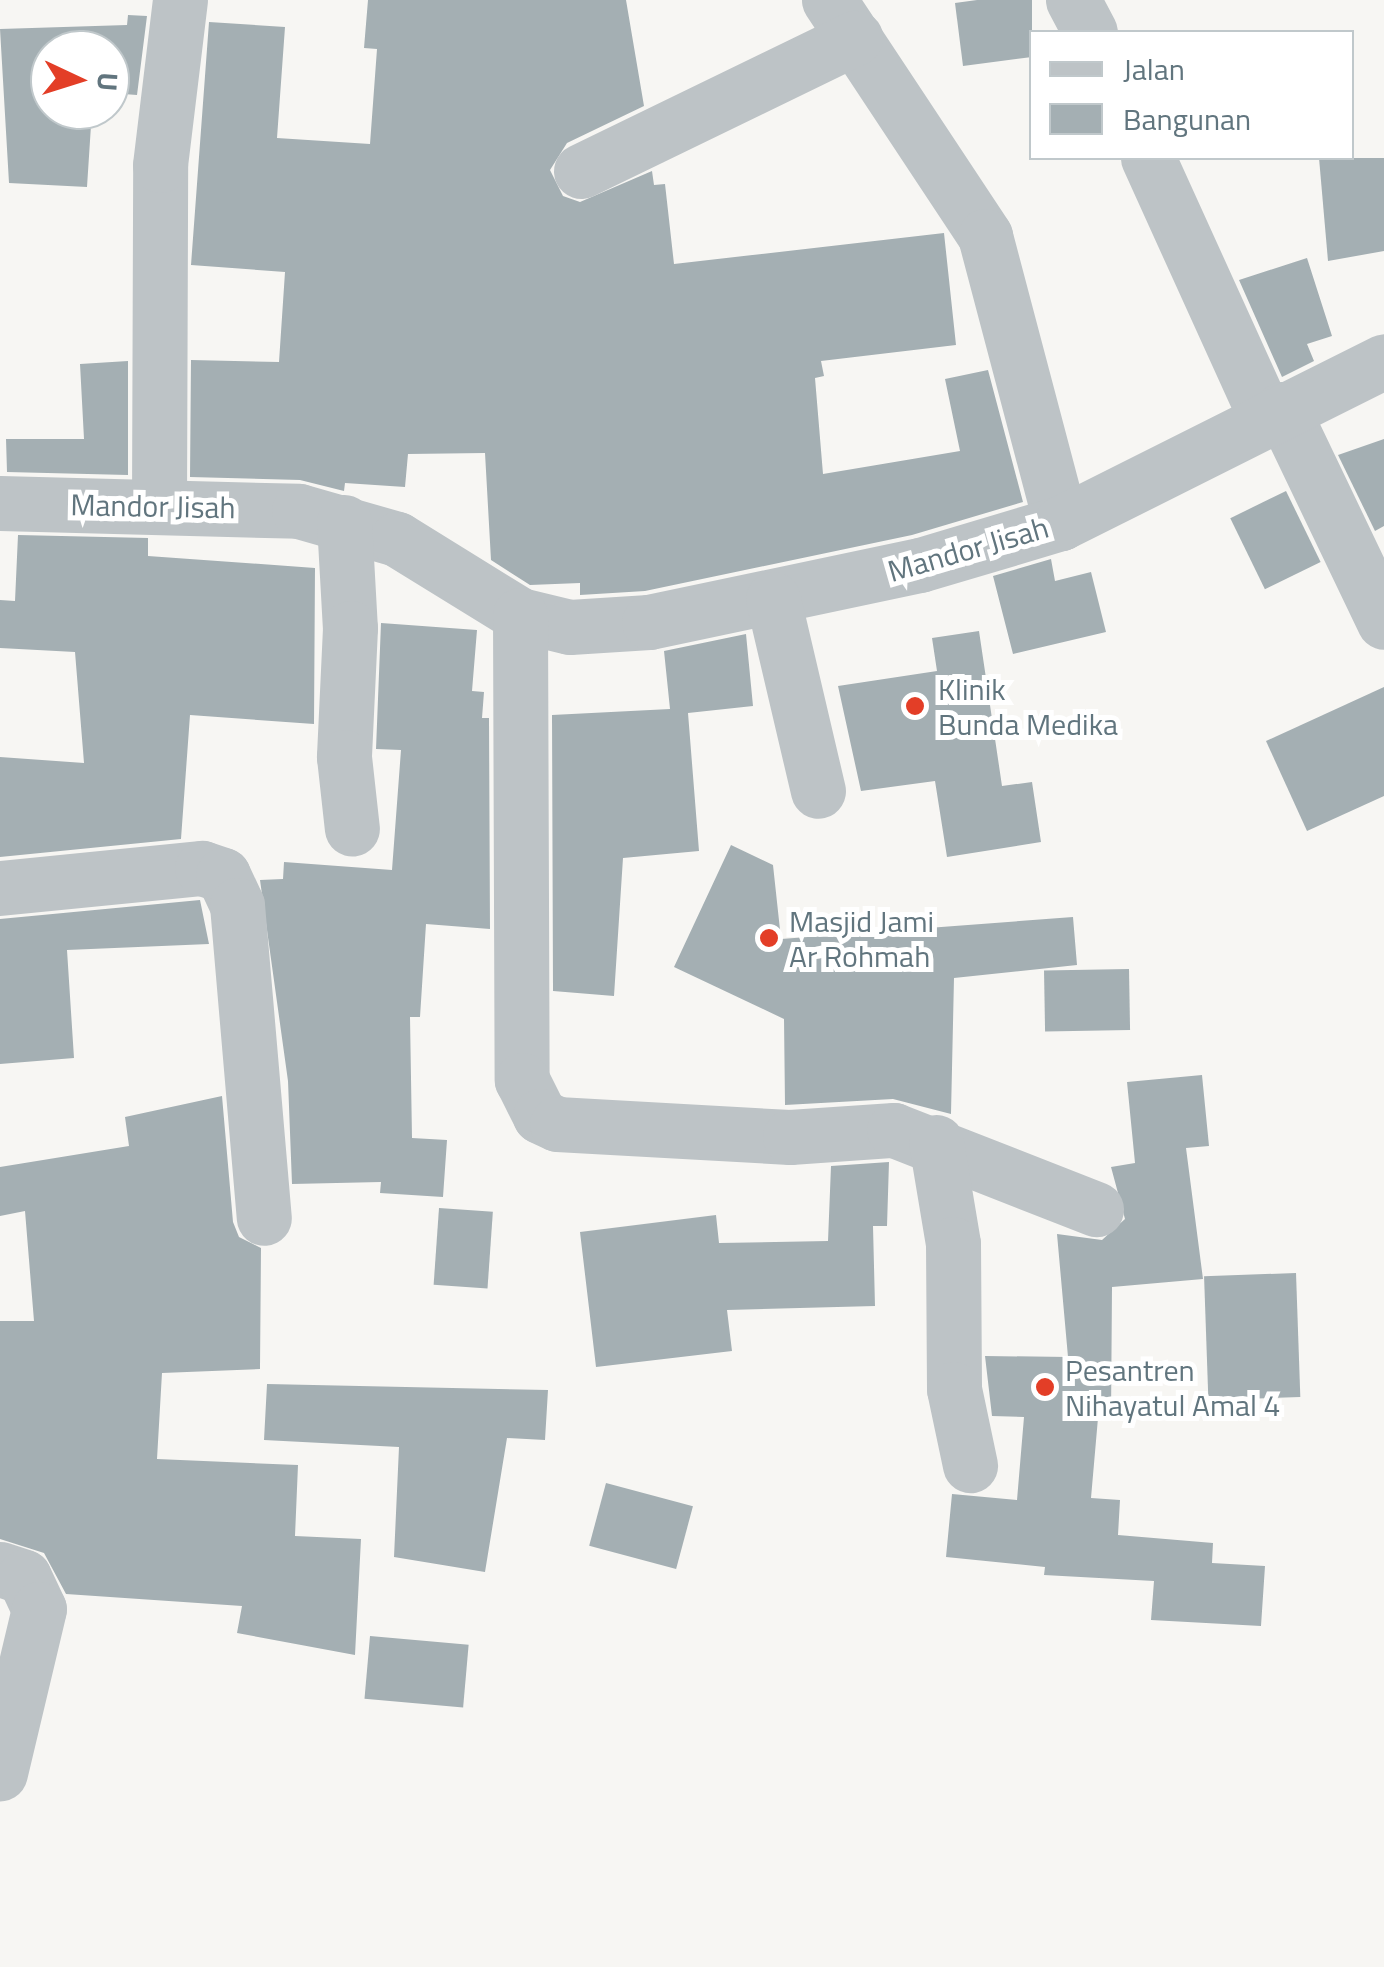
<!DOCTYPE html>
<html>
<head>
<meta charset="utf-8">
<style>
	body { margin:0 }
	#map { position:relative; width:1384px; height:1967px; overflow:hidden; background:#f7f6f3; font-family:"Titillium Web",sans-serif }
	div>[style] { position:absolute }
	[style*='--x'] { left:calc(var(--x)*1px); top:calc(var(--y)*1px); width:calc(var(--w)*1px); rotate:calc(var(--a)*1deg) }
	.building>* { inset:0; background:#a4afb3; transform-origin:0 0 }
	.minor>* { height:55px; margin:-27.5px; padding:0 27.5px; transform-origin:27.5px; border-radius:27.5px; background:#bdc3c6 }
	.dots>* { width:28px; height:28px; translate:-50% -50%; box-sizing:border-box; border:5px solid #fff; border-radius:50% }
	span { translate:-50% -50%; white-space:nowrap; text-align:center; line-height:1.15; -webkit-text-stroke:10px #fff; paint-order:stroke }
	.street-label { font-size:30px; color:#61757e }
	.poi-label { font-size:30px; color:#61757e }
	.left { translate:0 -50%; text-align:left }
	.legend { position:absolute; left:1029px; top:30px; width:325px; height:130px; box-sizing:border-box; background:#fff; border:2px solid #c0c8cb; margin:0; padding:12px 18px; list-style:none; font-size:30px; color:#61757e }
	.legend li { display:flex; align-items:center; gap:20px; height:50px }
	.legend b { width:50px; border:2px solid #c0c8cb }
	.north { position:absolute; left:30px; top:30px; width:100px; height:100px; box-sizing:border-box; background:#fff; border:2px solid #c0c8cb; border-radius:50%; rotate:94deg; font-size:28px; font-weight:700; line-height:40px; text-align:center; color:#61757e }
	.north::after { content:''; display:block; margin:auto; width:35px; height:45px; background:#e33e27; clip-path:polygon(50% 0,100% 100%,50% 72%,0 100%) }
</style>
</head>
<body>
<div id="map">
	<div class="building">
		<i style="clip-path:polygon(368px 0,626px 0,644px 106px,567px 143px,550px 170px,563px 196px,580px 202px,652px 171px,654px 185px,665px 184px,674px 264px,944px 233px,956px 345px,821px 361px,824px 376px,815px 378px,823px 474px,960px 451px,945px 379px,988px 370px,1023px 502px,912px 535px,645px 591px,580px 595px,580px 583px,530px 585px,491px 560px,485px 453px,408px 454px,405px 487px,345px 483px,344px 491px,300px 480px,190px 477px,191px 360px,279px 362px,285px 272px,191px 265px,209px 22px,285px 27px,277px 138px,370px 144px,377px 49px,364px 48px)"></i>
		<i style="clip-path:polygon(977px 0,1032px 0,1032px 57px,963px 66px,955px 3px)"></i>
		<i style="clip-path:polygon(128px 15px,147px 16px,137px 95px,110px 93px,110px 50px,50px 50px,50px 110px,92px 110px,87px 187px,9px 183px,0 29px,127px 25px)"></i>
		<i style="clip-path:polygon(1319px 158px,1384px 158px,1384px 251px,1328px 261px)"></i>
		<i style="clip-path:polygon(1307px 258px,1332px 336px,1307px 344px,1314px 361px,1282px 377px,1239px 280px)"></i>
		<i style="clip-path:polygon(128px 361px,128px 475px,7px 472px,6px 439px,84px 439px,80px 364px)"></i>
		<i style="clip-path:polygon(1384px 439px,1384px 526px,1375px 531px,1338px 455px)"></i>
		<i style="left:1286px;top:491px;width:79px;height:62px;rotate:64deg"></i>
		<i style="clip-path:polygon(18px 535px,148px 538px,148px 556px,315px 568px,314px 724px,190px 715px,181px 839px,0 857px,0 757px,84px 763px,75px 652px,0 648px,0 600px,15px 601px)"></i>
		<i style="clip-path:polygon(1051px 559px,1055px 581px,1091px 572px,1106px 632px,1013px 654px,993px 576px)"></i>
		<i style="clip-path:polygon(381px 623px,477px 630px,472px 691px,484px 692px,482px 718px,489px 718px,490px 929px,426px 924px,420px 1017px,410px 1017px,412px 1138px,447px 1140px,443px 1197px,380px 1193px,381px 1182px,292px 1184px,288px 1081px,260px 880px,283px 879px,284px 862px,392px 870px,401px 750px,376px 749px)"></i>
		<i style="clip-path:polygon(979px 631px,1002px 786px,1032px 782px,1041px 842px,947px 857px,935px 781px,861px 791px,838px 686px,937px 671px,932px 638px)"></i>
		<i style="clip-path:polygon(746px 634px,753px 706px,688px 713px,699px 851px,623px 858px,614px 996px,553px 991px,552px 715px,670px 709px,664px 651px)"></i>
		<i style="clip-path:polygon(1384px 687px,1384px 796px,1307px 831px,1266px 741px)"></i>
		<i style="clip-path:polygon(731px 845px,773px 865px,781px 939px,1073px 917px,1077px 965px,954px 978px,951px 1114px,893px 1099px,785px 1105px,784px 1019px,674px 967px)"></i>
		<i style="clip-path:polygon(200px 900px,209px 944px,67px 950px,74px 1058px,0 1064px,0 919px)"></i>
		<i style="left:1129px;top:969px;width:61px;height:85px;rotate:89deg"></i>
		<i style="clip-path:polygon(1202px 1075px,1209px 1146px,1186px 1148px,1203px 1279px,1112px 1287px,1111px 1418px,1098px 1418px,1091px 1498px,1120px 1500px,1118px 1535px,1213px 1543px,1212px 1563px,1265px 1566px,1261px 1626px,1151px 1620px,1154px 1581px,1044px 1575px,1045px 1567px,946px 1557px,952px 1494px,1017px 1500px,1024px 1417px,992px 1416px,985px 1356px,1068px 1357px,1057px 1234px,1102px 1240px,1125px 1219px,1111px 1167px,1135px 1163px,1127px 1082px)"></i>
		<i style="clip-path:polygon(222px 1096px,233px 1222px,239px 1237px,261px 1248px,260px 1369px,162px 1373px,157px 1459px,298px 1465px,295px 1536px,361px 1539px,355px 1655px,237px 1633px,242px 1606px,66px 1594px,44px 1553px,0 1539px,0 1321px,34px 1321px,25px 1211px,0 1216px,0 1167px,129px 1146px,125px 1117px)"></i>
		<i style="clip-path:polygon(889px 1162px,887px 1226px,873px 1226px,875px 1306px,727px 1310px,732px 1351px,596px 1367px,580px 1232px,716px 1215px,719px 1243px,828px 1241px,831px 1166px)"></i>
		<i style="left:439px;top:1208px;width:54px;height:77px;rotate:4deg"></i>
		<i style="left:1296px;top:1273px;width:124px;height:92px;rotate:88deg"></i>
		<i style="clip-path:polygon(267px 1384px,548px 1390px,545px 1440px,507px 1438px,485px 1572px,394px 1557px,399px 1447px,264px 1440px)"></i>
		<i style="left:606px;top:1483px;width:90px;height:65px;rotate:15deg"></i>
		<i style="left:370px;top:1636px;width:99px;height:63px;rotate:5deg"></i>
	</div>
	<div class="minor">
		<i style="--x:829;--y:0;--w:283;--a:56.5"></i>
		<i style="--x:985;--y:236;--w:297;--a:75.2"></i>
		<i style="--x:1073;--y:0;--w:36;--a:62"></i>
		<i style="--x:1148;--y:158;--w:286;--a:65.6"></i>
		<i style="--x:581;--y:171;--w:305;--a:-25.9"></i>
		<i style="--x:1282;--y:409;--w:236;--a:64.4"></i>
		<i style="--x:0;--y:503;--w:299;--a:1.5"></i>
		<i style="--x:299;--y:511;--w:102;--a:15.9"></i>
		<i style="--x:397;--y:539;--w:145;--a:31.7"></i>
		<i style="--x:520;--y:615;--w:51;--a:13.5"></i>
		<i style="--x:570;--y:627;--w:79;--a:-3.6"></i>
		<i style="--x:649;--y:622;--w:277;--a:-11.9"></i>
		<i style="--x:920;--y:565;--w:147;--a:-16.6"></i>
		<i style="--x:1061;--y:523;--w:361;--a:-26.6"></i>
		<i style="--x:159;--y:504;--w:339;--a:-89.8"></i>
		<i style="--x:160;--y:165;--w:166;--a:-83.1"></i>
		<i style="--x:344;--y:522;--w:106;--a:86.8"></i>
		<i style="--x:350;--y:628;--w:129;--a:92.7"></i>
		<i style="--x:344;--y:757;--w:72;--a:83.7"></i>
		<i style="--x:773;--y:599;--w:197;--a:76.8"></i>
		<i style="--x:520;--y:615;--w:465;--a:89.8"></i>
		<i style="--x:522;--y:1080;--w:40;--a:63.4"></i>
		<i style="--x:540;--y:1116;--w:19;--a:25"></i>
		<i style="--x:557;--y:1124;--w:233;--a:3.2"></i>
		<i style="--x:790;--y:1137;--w:104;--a:-3.9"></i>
		<i style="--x:894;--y:1130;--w:217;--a:21.4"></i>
		<i style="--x:0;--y:888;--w:203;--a:-5.7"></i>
		<i style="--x:202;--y:868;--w:22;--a:18"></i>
		<i style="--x:223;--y:875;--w:33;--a:65"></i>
		<i style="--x:237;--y:905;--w:314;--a:85.1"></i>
		<i style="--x:936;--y:1142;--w:103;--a:80.5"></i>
		<i style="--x:953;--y:1244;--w:145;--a:89.6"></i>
		<i style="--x:954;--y:1389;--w:78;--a:78.1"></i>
		<i style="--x:0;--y:1569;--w:25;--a:18"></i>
		<i style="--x:24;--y:1577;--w:35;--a:65"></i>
		<i style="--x:39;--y:1609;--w:169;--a:103.4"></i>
	</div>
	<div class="dots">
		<i style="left:915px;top:706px;background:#e33e27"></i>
		<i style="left:769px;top:938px;background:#e33e27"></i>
		<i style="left:1045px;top:1387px;background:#e33e27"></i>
	</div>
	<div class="street-label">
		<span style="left:153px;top:506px;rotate:1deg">Mandor Jisah</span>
		<span style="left:968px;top:549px;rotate:-16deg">Mandor Jisah</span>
	</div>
	<div class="poi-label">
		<span class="left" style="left:938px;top:706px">Klinik<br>Bunda Medika</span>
		<span class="left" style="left:789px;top:938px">Masjid Jami<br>Ar Rohmah</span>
		<span class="left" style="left:1065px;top:1387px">Pesantren<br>Nihayatul Amal 4</span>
	</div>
	<ul class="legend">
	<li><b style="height:12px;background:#bdc3c6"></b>Jalan</li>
	<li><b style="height:28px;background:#a4afb3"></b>Bangunan</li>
	</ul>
	<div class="north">U</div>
</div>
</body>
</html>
